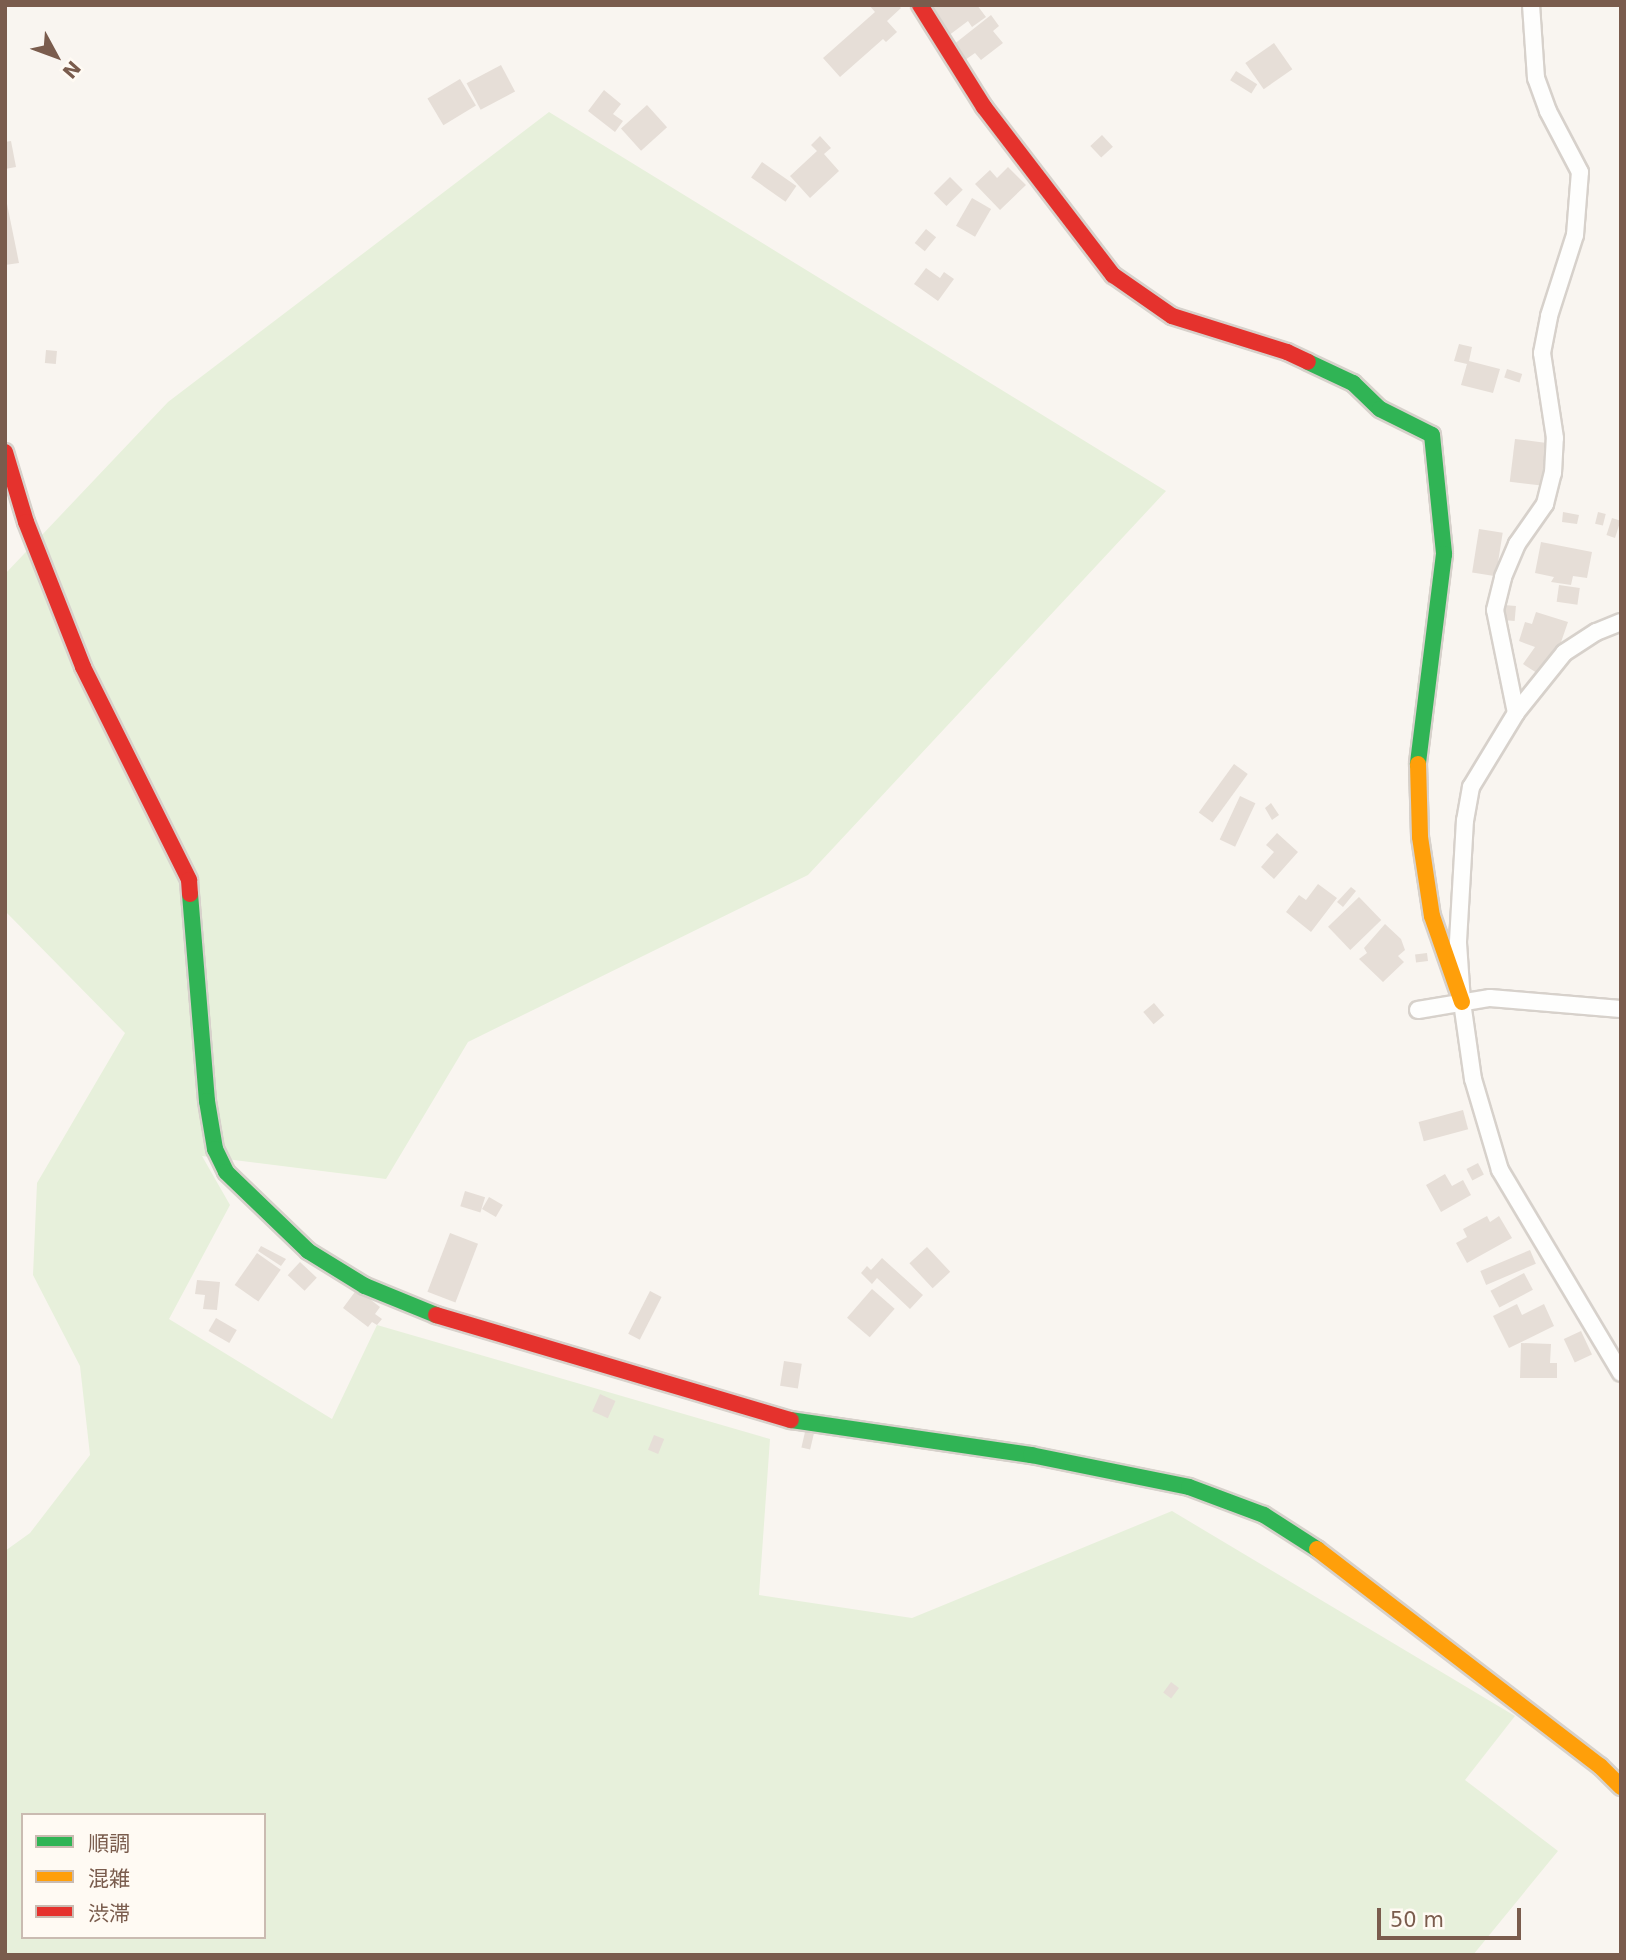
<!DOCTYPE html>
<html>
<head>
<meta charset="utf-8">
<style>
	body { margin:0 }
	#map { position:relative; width:1626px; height:1960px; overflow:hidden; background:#f9f5f0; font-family:"DejaVu Sans","Noto Sans JP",sans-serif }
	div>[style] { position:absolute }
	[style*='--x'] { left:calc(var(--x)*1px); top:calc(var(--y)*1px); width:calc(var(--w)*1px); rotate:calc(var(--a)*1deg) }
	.green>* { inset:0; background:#e7f0db }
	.building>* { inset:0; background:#e6ded7; transform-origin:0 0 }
	.roads { filter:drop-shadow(2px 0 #d7d1cb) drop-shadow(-2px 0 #d7d1cb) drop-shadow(0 2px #d7d1cb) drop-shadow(0 -2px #d7d1cb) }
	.street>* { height:16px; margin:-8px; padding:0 8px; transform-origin:8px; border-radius:8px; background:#fefefd }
	.fast>* { height:16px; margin:-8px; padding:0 8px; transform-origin:8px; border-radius:8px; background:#30b455 }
	.slow>* { height:16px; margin:-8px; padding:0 8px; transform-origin:8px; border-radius:8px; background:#ff9f0a }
	.jam>* { height:16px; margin:-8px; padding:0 8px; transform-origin:8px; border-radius:8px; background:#e5322d }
	span { translate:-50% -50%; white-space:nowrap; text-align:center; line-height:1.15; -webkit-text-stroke:5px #fffaf3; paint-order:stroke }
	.frame { position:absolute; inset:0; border:7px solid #7a5c4d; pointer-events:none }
	.legend { position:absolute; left:21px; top:1813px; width:245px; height:126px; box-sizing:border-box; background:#fffaf3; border:2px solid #cabbb1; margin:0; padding:9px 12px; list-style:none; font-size:21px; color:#7a5c4d }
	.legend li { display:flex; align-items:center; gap:14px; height:35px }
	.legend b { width:35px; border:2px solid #cabbb1 }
	.north { position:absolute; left:21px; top:21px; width:70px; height:70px; -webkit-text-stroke:5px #fffaf3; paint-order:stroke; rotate:131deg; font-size:19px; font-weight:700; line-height:28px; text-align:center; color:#7a5c4d }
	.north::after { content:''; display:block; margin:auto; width:24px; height:32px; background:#7a5c4d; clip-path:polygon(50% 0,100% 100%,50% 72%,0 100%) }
	.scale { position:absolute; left:1377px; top:1908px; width:144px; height:32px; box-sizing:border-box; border:4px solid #7a5c4d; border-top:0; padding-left:9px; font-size:21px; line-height:24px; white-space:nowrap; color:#7a5c4d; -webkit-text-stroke:5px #fffaf3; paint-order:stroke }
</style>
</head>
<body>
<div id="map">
	<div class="green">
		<i style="clip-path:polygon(evenodd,549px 112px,1166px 491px,808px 875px,468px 1042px,386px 1179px,202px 1156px,230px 1205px,169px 1319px,332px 1419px,377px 1325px,770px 1439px,759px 1595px,912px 1618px,1172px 1511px,1515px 1716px,1465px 1780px,1558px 1851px,1473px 1955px,5px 1955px,5px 1551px,30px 1533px,90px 1455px,80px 1366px,33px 1275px,37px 1183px,125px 1033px,5px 911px,5px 574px,168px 402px,549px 112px,23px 1815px,264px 1815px,264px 1937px,23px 1937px,23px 1815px)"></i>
	</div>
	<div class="building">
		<i style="clip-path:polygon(869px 5px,898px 5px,901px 8px,887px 21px,897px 32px,886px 42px,883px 39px,840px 77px,823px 58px,875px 12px)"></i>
		<i style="clip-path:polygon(932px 5px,977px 5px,986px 17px,972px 27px,968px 21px,948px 36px)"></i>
		<i style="clip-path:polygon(991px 15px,999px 26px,993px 31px,1003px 43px,981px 60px,975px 53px,965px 60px,953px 45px)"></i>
		<i style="left:1274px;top:43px;width:32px;height:35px;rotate:55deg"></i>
		<i style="left:501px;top:65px;width:30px;height:39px;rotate:62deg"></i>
		<i style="left:1236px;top:71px;width:25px;height:11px;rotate:32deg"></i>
		<i style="left:460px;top:79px;width:31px;height:38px;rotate:59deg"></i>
		<i style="clip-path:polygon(604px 90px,621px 104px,613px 114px,623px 121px,615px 132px,588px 111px)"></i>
		<i style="left:647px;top:105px;width:30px;height:35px;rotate:48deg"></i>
		<i style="left:1102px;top:135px;width:16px;height:16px;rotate:47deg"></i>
		<i style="clip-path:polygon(820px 136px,831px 148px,824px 154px,839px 171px,810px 198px,790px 176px,817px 151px,811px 145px)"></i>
		<i style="clip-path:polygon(11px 141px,16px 167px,5px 169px,5px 142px)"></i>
		<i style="left:762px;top:162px;width:42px;height:19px;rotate:35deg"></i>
		<i style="clip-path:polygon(1008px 167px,1026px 185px,1000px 210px,975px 184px,990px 170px,997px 178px)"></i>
		<i style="left:950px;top:177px;width:18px;height:23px;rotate:45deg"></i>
		<i style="clip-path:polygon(5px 194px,19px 263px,5px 265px)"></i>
		<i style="left:972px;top:198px;width:22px;height:32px;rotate:30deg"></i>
		<i style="left:926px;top:229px;width:13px;height:18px;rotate:39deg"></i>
		<i style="clip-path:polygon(926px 268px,940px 278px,944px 272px,954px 279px,938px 301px,914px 284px)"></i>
		<i style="clip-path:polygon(1459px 344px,1472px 347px,1469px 361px,1500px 369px,1493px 393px,1461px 385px,1467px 364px,1454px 361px)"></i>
		<i style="left:46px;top:350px;width:11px;height:13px;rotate:5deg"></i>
		<i style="left:1507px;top:369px;width:16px;height:9px;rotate:18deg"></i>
		<i style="left:1515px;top:439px;width:32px;height:43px;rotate:7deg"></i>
		<i style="clip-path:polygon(1563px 512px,1579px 515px,1577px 524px,1562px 522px)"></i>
		<i style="left:1598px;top:512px;width:8px;height:12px;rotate:14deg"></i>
		<i style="left:1612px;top:518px;width:9px;height:18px;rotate:18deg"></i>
		<i style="left:1479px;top:529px;width:24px;height:44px;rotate:9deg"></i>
		<i style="clip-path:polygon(1541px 542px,1592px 552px,1587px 578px,1573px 576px,1571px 585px,1551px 582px,1554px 577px,1535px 573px)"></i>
		<i style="left:1559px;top:585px;width:21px;height:17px;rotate:8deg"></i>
		<i style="left:1504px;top:605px;width:12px;height:15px;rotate:5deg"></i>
		<i style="clip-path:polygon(1536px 612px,1568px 622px,1559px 648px,1554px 649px,1537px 673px,1523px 664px,1535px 647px,1519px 641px,1525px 622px,1532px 624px)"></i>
		<i style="left:1234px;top:764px;width:17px;height:60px;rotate:36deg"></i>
		<i style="left:1240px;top:796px;width:17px;height:48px;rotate:25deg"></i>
		<i style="clip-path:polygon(1271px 803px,1279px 815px,1272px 820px,1265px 808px)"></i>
		<i style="clip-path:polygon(1277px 833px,1298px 852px,1274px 879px,1261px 867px,1274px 852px,1266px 845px)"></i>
		<i style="clip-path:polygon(1318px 884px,1337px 898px,1311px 932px,1286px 912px,1299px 895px,1306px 900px)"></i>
		<i style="clip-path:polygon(1351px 887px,1356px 891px,1343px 907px,1337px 902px)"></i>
		<i style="left:1359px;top:897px;width:32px;height:43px;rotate:46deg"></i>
		<i style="clip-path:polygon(1385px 924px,1401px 939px,1405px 950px,1398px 956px,1404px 962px,1383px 982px,1359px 959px,1367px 953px,1364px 948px)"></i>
		<i style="left:1427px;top:953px;width:8px;height:12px;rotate:83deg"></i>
		<i style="left:1154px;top:1003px;width:16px;height:14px;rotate:50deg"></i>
		<i style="left:1463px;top:1110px;width:20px;height:46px;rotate:75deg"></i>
		<i style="left:1478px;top:1163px;width:13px;height:13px;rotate:63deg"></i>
		<i style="clip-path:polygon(1445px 1174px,1452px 1186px,1463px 1180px,1471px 1195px,1441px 1212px,1426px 1185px)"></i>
		<i style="left:465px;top:1191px;width:21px;height:16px;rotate:17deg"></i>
		<i style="left:489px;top:1197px;width:16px;height:14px;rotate:30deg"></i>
		<i style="clip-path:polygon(1487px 1216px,1490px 1222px,1499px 1216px,1512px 1238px,1467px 1263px,1456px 1243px,1467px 1237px,1463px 1229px)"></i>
		<i style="left:450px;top:1233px;width:30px;height:63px;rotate:21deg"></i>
		<i style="clip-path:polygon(261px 1246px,286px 1259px,281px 1266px,258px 1251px)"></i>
		<i style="left:927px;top:1247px;width:34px;height:24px;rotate:47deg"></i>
		<i style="left:1530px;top:1250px;width:15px;height:54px;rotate:67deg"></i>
		<i style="left:257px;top:1253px;width:29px;height:39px;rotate:35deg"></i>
		<i style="clip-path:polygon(882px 1258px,923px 1295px,910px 1309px,877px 1278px,872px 1284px,861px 1273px,867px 1266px,871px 1270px)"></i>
		<i style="left:300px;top:1262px;width:23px;height:18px;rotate:43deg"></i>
		<i style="left:1524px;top:1273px;width:19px;height:38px;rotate:62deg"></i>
		<i style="clip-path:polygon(197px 1280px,220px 1282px,217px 1310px,203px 1309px,205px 1295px,195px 1294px)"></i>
		<i style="clip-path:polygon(357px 1289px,380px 1307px,375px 1314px,382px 1319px,377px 1325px,372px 1322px,368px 1327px,343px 1308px)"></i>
		<i style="left:872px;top:1289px;width:30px;height:38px;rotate:41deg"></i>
		<i style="left:650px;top:1291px;width:13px;height:48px;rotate:27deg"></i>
		<i style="clip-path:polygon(1517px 1304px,1522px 1315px,1544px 1304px,1554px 1326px,1509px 1348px,1493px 1316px)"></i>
		<i style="left:216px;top:1318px;width:24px;height:15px;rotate:30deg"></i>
		<i style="left:1581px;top:1331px;width:26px;height:19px;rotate:65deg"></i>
		<i style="clip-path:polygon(1521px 1343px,1551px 1344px,1550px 1363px,1557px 1363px,1557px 1378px,1520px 1378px)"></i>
		<i style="left:784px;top:1361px;width:18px;height:25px;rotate:9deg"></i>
		<i style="left:600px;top:1394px;width:17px;height:19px;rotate:24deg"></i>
		<i style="left:805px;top:1432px;width:9px;height:16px;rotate:13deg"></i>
		<i style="left:654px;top:1435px;width:11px;height:16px;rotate:22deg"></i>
		<i style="left:1171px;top:1682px;width:10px;height:13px;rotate:37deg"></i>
	</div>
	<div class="roads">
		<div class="street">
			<i style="--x:1621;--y:622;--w:27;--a:158"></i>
			<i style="--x:1596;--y:632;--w:38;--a:147"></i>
			<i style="--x:1564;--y:653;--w:77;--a:128.7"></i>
			<i style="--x:1516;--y:713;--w:87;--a:121.3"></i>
			<i style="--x:1471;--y:787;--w:34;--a:100"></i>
			<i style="--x:1465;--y:820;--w:123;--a:93.3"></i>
			<i style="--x:1458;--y:943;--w:59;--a:86.1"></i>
			<i style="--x:1462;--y:1002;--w:78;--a:81.9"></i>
			<i style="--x:1473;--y:1079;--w:95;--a:73.5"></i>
			<i style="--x:1500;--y:1170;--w:236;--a:59.2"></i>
			<i style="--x:1516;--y:713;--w:105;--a:-101.5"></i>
			<i style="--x:1495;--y:610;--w:34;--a:-76"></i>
			<i style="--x:1503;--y:577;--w:36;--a:-67"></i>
			<i style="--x:1517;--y:544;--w:49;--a:-55"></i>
			<i style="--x:1545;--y:504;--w:32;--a:-76"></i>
			<i style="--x:1553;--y:473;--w:35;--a:-87"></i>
			<i style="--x:1555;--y:438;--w:86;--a:-98.7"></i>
			<i style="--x:1542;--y:353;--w:38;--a:-79"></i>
			<i style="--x:1549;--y:316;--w:85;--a:-72.2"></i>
			<i style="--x:1575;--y:235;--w:63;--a:-85.5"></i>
			<i style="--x:1580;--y:172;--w:69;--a:-117.7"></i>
			<i style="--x:1548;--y:111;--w:35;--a:-110"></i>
			<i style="--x:1536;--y:78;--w:73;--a:-93.9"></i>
			<i style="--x:1418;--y:1010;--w:73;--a:-9.5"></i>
			<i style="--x:1490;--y:998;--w:131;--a:4.8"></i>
		</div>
		<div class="fast">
			<i style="--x:1308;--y:362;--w:50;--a:25"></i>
			<i style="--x:1353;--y:383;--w:37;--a:44"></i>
			<i style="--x:1380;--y:409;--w:58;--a:26.6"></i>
			<i style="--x:1432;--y:435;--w:120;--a:84.2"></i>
			<i style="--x:1444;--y:554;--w:212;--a:97.1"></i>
			<i style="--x:190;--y:894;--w:208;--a:85.3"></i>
			<i style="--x:207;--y:1101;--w:49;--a:80.5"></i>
			<i style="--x:215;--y:1149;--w:25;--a:64"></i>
			<i style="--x:226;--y:1172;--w:114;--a:43.9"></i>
			<i style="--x:308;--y:1251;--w:67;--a:31.6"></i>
			<i style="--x:365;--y:1286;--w:77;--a:22.2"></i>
			<i style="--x:791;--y:1420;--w:243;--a:8.3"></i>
			<i style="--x:1031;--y:1455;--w:161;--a:11.4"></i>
			<i style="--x:1189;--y:1487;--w:80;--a:20.5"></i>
			<i style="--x:1264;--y:1515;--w:63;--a:32.7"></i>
		</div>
		<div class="slow">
			<i style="--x:1418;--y:764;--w:73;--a:88.4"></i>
			<i style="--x:1420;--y:837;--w:80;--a:81.4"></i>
			<i style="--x:1432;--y:916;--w:91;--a:70.8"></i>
			<i style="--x:1317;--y:1549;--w:357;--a:37.5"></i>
			<i style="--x:1600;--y:1766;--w:30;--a:45"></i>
		</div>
		<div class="jam">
			<i style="--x:920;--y:5;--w:120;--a:57.9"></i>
			<i style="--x:984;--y:107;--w:212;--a:52.5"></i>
			<i style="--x:1113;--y:275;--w:72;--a:34.8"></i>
			<i style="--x:1172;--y:316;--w:121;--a:17.4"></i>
			<i style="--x:1287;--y:352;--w:23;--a:25"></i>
			<i style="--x:5;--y:452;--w:73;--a:73.3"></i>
			<i style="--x:26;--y:522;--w:156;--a:68.5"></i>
			<i style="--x:83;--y:667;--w:238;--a:63.5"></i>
			<i style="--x:189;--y:880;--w:14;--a:86"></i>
			<i style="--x:436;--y:1315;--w:370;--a:16.5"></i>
		</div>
	</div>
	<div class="frame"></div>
	<ul class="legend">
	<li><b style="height:9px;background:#30b455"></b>順調</li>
	<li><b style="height:9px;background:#ff9f0a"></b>混雑</li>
	<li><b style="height:9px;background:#e5322d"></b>渋滞</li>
	</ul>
	<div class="north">N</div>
	<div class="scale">50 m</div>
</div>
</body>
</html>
